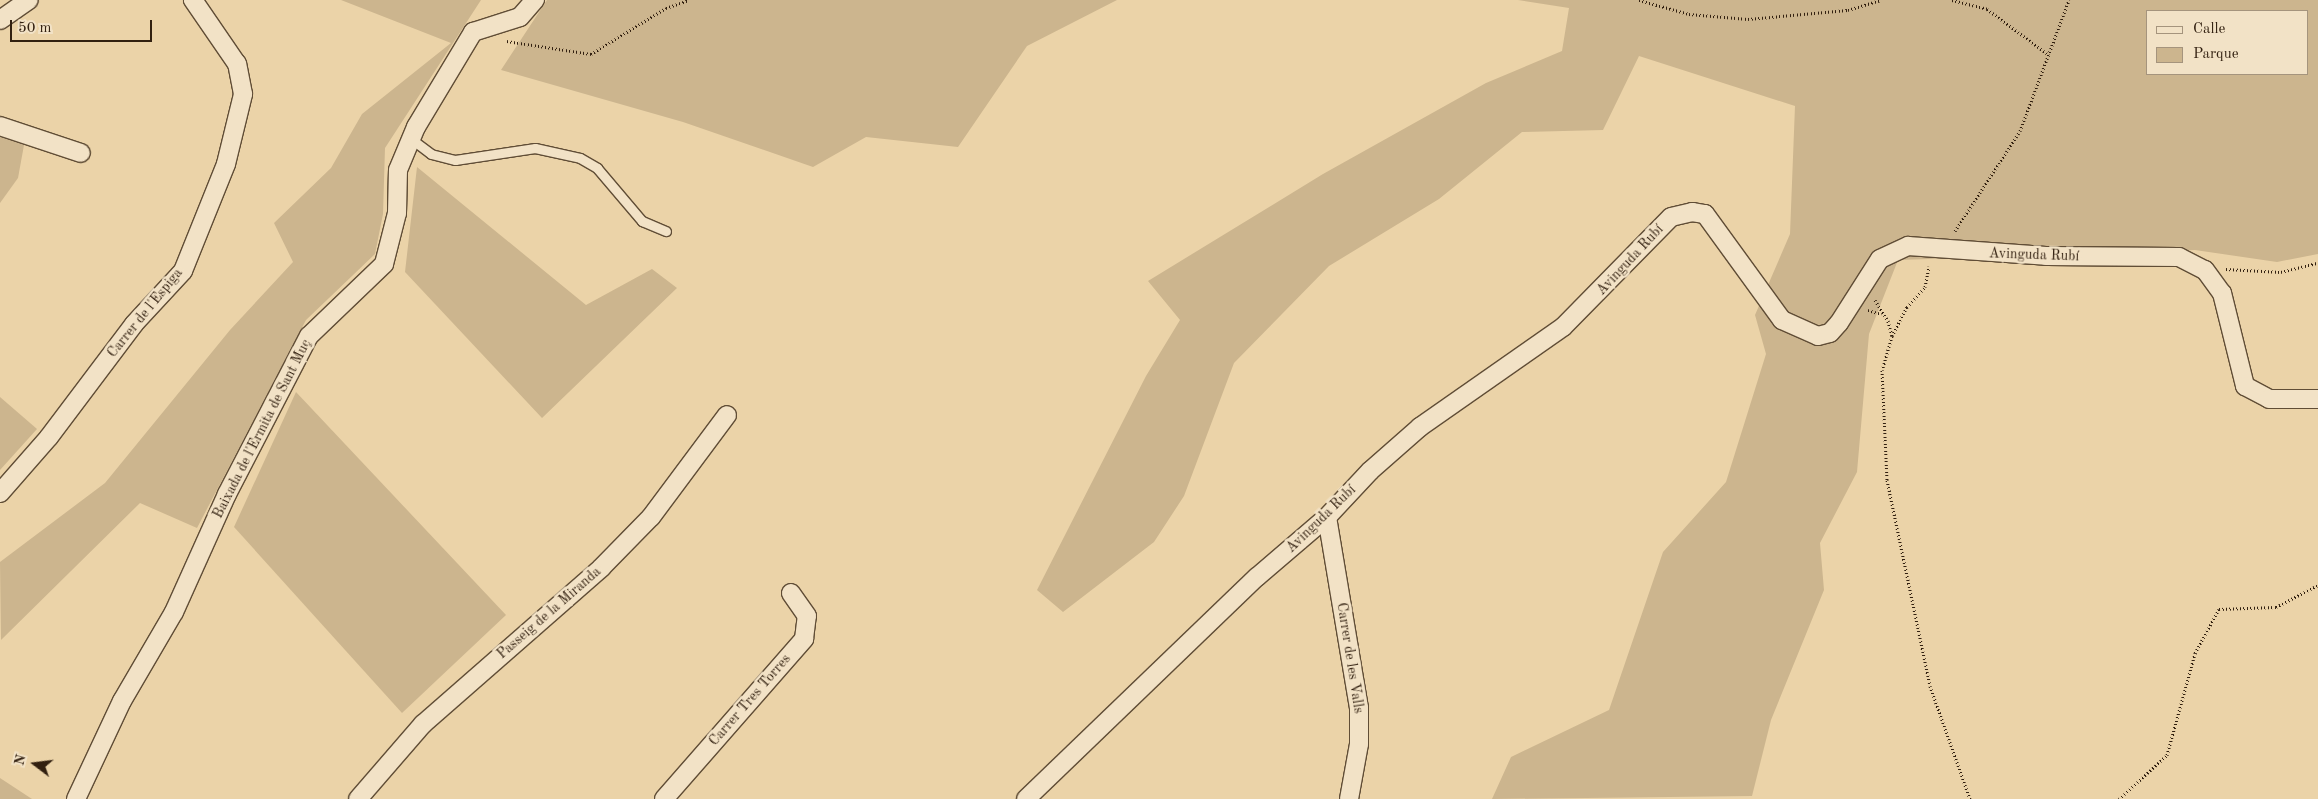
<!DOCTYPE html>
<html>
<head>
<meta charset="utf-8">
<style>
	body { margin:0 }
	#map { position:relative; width:2318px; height:799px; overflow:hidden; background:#ebd3a8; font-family:"Old Standard TT",serif }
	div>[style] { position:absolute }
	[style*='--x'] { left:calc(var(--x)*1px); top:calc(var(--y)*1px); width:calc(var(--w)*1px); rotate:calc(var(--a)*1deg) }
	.green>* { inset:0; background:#ccb58e }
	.path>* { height:3px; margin-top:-1.5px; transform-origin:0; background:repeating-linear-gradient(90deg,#322010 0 1px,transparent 0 3.5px) }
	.roads { filter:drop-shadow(1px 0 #604d36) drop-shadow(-1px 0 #604d36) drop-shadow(0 1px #604d36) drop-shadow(0 -1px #604d36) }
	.lane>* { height:9px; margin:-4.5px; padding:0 4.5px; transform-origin:4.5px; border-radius:4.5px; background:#f2e2c6 }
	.street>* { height:18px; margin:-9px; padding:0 9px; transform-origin:9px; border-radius:9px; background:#f2e2c6 }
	span { translate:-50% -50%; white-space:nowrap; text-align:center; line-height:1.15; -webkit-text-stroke:5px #f2e2c6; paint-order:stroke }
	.street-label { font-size:14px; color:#322010 }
	.legend { position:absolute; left:2146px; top:10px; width:162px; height:65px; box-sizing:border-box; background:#f2e2c6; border:1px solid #a5947d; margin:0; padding:6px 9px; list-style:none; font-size:15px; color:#322010 }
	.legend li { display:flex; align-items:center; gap:10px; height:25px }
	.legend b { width:25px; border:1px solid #a5947d }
	.north { position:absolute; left:10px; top:739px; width:50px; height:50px; -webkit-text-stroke:4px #f2e2c6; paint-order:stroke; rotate:285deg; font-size:14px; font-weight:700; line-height:20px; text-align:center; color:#322010 }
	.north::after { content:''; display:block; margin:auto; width:18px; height:22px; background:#322010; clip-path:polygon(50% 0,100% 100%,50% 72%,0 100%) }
	.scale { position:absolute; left:10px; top:20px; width:142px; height:22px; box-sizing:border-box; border:2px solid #322010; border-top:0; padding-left:6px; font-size:15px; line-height:18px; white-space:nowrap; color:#322010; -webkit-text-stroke:4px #f2e2c6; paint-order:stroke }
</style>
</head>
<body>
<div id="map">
	<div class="green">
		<i style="clip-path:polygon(341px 0,481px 0,385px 148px,383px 214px,375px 254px,306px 320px,197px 528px,140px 503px,1px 640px,0 562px,105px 483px,230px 330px,293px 262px,274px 223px,331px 168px,362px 114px,451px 43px)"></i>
		<i style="clip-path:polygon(547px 0,1117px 0,1027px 46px,958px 147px,866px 137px,813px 167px,683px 122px,501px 70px)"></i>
		<i style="clip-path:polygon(evenodd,1518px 0,2318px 0,2318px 254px,2277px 262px,2195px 250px,1898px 260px,1869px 334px,1857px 472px,1820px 543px,1824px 590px,1771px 720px,1752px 796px,1492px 799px,1511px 757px,1609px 710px,1663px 552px,1726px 482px,1766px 354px,1755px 315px,1790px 234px,1795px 106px,1639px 56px,1603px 130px,1522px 132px,1439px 199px,1329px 266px,1234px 363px,1184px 496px,1154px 542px,1063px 612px,1037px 590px,1146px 376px,1180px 320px,1148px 281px,1323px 174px,1486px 83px,1562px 51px,1569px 8px,1518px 0,2147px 11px,2307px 11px,2307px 74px,2147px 74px,2147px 11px)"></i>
		<i style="clip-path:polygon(0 137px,24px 145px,18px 178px,0 203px)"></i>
		<i style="clip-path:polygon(417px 167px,586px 305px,652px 269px,677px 288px,542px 418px,405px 272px)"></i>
		<i style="clip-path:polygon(296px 392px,506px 615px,402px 713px,234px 527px)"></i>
		<i style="clip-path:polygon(0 397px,37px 429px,0 470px)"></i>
		<i style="clip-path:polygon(0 778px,32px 799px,0 799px)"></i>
	</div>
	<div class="path">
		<i style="--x:1639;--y:0;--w:52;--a:15.6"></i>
		<i style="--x:1689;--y:14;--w:59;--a:4.8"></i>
		<i style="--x:1748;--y:19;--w:100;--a:-5.1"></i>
		<i style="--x:1848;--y:10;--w:34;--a:-17"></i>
		<i style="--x:1952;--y:0;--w:36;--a:14"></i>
		<i style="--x:1987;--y:9;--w:77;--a:36.6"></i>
		<i style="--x:507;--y:41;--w:85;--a:8.8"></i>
		<i style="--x:591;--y:54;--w:88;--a:-31.5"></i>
		<i style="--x:666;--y:8;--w:24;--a:-19"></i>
		<i style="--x:1955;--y:231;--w:119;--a:-57"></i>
		<i style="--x:2020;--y:131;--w:140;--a:-69.5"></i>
		<i style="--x:2226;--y:269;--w:55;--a:3.1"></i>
		<i style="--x:2281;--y:272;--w:38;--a:-14"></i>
		<i style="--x:1875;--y:300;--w:25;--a:58"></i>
		<i style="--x:1888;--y:321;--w:16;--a:75"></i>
		<i style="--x:1892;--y:336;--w:35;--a:106"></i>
		<i style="--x:1882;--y:370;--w:110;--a:87.4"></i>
		<i style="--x:1887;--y:480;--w:210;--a:78.2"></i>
		<i style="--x:1930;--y:686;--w:120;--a:70.5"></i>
		<i style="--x:1868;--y:310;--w:14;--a:17"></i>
		<i style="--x:1892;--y:336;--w:33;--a:-63"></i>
		<i style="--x:1907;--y:307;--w:27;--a:-48"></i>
		<i style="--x:1925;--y:287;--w:21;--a:-79"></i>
		<i style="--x:2119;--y:799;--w:65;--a:-42.5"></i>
		<i style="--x:2167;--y:755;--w:106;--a:-74.6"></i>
		<i style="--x:2195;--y:653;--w:50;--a:-61.4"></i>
		<i style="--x:2219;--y:609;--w:57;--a:-2"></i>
		<i style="--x:2276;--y:607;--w:47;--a:-27.6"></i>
	</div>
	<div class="roads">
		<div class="lane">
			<i style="--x:410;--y:138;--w:26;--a:37"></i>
			<i style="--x:431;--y:154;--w:25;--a:14"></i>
			<i style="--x:455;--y:160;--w:81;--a:-8.5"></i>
			<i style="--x:535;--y:148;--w:46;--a:12.5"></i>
			<i style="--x:580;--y:158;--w:20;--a:30"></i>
			<i style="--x:597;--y:168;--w:70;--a:49.7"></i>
			<i style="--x:642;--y:221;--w:26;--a:23"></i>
		</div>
		<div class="street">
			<i style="--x:0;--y:20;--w:35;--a:-35"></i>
			<i style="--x:0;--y:126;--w:85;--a:18.4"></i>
			<i style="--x:0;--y:493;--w:74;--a:-48.8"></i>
			<i style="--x:49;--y:437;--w:141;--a:-53"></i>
			<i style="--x:134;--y:324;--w:72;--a:-47.2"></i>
			<i style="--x:183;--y:271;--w:115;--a:-68.1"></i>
			<i style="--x:226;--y:164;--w:72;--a:-76.3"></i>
			<i style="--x:243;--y:94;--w:31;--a:-101"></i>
			<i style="--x:237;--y:64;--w:78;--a:-124.5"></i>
			<i style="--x:1327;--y:517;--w:194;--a:80.5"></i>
			<i style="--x:1359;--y:708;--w:36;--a:90"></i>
			<i style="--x:1359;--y:744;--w:56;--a:100.3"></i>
			<i style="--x:76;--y:799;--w:108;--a:-64.9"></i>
			<i style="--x:122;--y:701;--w:103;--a:-59.7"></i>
			<i style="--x:174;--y:612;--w:129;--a:-65.8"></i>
			<i style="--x:227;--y:494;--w:178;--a:-62.6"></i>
			<i style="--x:309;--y:336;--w:104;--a:-43.8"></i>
			<i style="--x:384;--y:264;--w:53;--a:-75.7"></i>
			<i style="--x:397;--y:213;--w:43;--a:-88.7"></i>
			<i style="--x:398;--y:170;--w:47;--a:-67.3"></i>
			<i style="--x:416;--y:127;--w:111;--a:-59"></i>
			<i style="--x:473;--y:32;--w:49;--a:-17.7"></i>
			<i style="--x:520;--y:17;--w:23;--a:-49"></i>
			<i style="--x:358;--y:799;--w:99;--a:-49.1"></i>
			<i style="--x:423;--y:724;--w:237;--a:-41.2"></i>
			<i style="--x:601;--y:568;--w:71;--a:-45.6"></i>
			<i style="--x:651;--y:517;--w:127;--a:-53.3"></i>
			<i style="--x:664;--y:799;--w:213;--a:-48.8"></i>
			<i style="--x:804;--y:639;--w:23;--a:-83"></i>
			<i style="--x:807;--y:616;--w:28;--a:-125"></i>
			<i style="--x:1026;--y:799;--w:320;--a:-43.9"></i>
			<i style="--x:1257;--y:577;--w:92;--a:-40.6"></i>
			<i style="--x:1327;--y:517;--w:63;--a:-46.9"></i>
			<i style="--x:1370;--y:471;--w:67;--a:-41.3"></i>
			<i style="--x:1420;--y:427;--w:174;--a:-35"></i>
			<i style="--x:1563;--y:327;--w:154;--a:-45.5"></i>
			<i style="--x:1671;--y:217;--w:22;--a:-13"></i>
			<i style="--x:1692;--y:212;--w:13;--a:9"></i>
			<i style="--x:1705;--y:214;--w:131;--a:54"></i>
			<i style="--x:1782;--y:320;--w:39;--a:24"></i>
			<i style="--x:1818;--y:336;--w:12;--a:-14"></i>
			<i style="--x:1830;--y:333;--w:13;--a:-48"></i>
			<i style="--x:1839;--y:323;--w:76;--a:-57.4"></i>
			<i style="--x:1880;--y:259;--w:31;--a:-25"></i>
			<i style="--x:1908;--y:246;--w:138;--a:4.1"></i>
			<i style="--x:2046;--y:256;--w:133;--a:0.4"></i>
			<i style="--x:2179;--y:257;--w:29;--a:27"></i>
			<i style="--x:2205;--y:270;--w:29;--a:54"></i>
			<i style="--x:2222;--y:293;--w:96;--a:76.1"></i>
			<i style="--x:2245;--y:386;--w:27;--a:28"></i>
			<i style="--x:2269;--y:399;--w:49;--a:0"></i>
		</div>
	</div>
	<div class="street-label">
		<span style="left:2034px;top:255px;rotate:2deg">Avinguda Rubí</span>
		<span style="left:1630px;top:260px;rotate:-47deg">Avinguda Rubí</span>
		<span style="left:145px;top:313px;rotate:-51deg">Carrer de l'Espiga</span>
		<span style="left:262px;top:429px;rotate:-63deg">Baixada de l'Ermita de Sant Muç</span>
		<span style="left:1321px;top:519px;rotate:-44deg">Avinguda Rubí</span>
		<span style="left:549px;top:613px;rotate:-41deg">Passeig de la Miranda</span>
		<span style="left:1350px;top:658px;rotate:81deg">Carrer de les Valls</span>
		<span style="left:750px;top:700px;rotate:-49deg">Carrer Tres Torres</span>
	</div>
	<ul class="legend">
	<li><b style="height:6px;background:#f2e2c6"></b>Calle</li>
	<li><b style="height:14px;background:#ccb58e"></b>Parque</li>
	</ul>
	<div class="north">N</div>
	<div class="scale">50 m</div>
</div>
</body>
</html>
